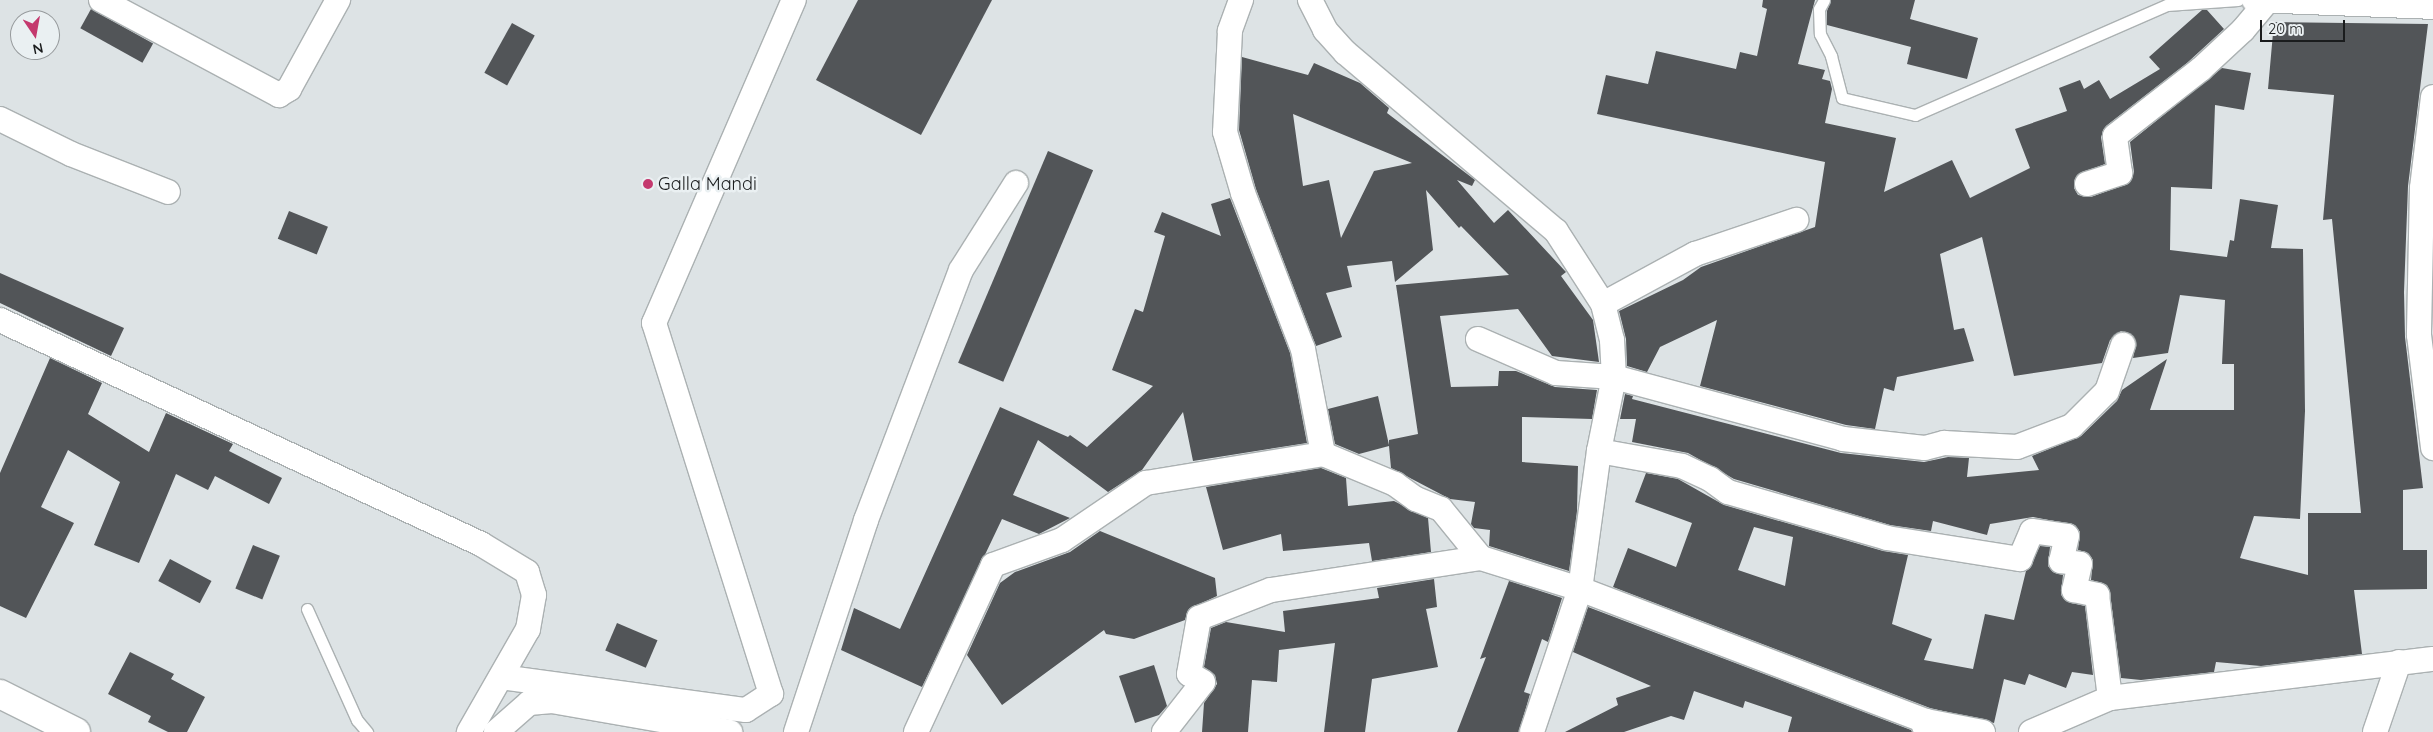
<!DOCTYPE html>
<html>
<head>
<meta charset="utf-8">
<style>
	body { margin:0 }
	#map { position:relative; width:2433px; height:732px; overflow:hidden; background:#dde3e5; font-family:Quicksand,sans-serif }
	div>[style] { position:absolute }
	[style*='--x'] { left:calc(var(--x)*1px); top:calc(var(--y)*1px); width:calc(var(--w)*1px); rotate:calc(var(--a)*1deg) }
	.building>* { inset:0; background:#525558; transform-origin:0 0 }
	.roads { filter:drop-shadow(1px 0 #abb1b2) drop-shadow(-1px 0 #abb1b2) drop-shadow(0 1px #abb1b2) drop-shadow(0 -1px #abb1b2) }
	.service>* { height:11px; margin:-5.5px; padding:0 5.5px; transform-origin:5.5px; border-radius:5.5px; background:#fff }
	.minor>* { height:24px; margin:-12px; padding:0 12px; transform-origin:12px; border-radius:12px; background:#fff }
	.tertiary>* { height:28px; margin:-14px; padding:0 14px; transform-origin:14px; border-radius:14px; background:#fff }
	.dots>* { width:14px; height:14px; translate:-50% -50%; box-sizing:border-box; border:2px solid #eaf0f2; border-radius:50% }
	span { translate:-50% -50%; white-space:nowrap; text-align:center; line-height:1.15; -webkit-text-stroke:5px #eaf0f2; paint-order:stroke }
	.poi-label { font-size:18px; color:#1a1c1d }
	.left { translate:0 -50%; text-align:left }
	.north { position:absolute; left:10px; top:10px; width:50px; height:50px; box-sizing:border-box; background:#eaf0f2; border:1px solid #979b9d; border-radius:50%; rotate:168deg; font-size:14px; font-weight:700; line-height:20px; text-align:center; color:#1a1c1d }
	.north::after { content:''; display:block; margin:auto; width:18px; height:22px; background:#c4396e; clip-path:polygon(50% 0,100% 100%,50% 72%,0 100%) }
	.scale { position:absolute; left:2260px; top:20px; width:85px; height:22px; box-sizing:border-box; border:2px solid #1a1c1d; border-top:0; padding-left:6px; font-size:15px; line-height:18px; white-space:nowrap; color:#1a1c1d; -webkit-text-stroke:4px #eaf0f2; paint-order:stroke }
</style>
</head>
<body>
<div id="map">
	<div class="building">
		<i style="clip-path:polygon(858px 0,992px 0,921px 135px,816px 80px)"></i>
		<i style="clip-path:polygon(1763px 0,1815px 0,1798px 64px,1825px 70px,1822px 79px,1830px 81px,1832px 89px,1825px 123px,1896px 138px,1884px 192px,1952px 160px,1970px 198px,2030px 168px,2015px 129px,2067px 111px,2059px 88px,2080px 80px,2084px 89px,2099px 80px,2110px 99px,2160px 69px,2149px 57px,2202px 10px,2207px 10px,2224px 29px,2187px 63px,2106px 126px,2101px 137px,2105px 164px,2077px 175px,2074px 188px,2078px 195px,2091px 197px,2129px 183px,2134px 172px,2130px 142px,2222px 68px,2251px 73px,2244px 110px,2215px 105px,2212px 189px,2171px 187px,2170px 250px,2227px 257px,2230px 240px,2234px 241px,2240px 199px,2278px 205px,2271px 248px,2303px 249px,2305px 411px,2300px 519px,2254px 516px,2240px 558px,2308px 575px,2308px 513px,2361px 513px,2332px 219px,2323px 220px,2334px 95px,2268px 89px,2274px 22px,2428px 24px,2408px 186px,2404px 292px,2405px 337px,2423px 488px,2403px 490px,2403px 550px,2427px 550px,2427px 589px,2354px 590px,2362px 654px,2261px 666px,2216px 662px,2214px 672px,2141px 680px,2121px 678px,2110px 593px,2107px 585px,2091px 580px,2093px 560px,2088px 553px,2078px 550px,2080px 532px,2075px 525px,2033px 517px,1990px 524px,1987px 535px,1933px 521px,1931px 531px,1890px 525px,1734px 479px,1688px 453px,1632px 442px,1636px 419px,1620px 419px,1625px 394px,1633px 396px,1632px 399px,1841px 453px,1924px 462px,1948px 457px,1969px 458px,1967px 477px,2039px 470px,2032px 456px,2081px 436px,2117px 401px,2122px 390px,2167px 359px,2150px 410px,2234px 410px,2234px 364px,2222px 364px,2225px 300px,2180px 295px,2168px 353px,2133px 358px,2136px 342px,2133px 336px,2121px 331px,2110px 340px,2102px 363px,2014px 376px,1982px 237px,1940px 254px,1954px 330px,1964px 328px,1974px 361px,1897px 377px,1894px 391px,1884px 388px,1875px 429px,1846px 425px,1700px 386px,1717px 320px,1660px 347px,1647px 372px,1627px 366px,1626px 339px,1619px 311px,1683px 280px,1701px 267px,1815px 227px,1825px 162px,1597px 114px,1606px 75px,1648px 84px,1656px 51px,1736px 69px,1740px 52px,1757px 56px,1767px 9px,1762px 7px)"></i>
		<i style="clip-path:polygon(1831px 0,1915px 0,1910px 19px,1978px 38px,1967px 79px,1907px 64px,1911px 47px,1827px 25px,1827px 11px)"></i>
		<i style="left:91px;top:9px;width:71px;height:22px;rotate:29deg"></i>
		<i style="left:512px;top:23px;width:26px;height:57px;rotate:29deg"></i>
		<i style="clip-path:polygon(evenodd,1242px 57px,1308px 75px,1314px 63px,1360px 83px,1389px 108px,1387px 113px,1475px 180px,1472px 186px,1457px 180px,1494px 223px,1508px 210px,1566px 272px,1561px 276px,1593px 320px,1599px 362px,1552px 356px,1518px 309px,1440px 316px,1451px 387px,1498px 386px,1499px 371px,1516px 371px,1555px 387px,1597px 390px,1592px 419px,1522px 417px,1522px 462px,1578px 466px,1577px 511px,1569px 571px,1489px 546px,1490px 530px,1474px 528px,1471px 524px,1475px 502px,1450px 499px,1391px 468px,1389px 446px,1359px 454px,1335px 444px,1328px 409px,1378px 396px,1389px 445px,1389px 440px,1418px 434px,1396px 285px,1509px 275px,1461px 226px,1459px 228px,1426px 190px,1433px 250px,1395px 282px,1392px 261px,1347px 266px,1352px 287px,1326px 293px,1342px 337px,1316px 346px,1256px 189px,1239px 130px,1242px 57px,1293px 114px,1412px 163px,1374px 171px,1341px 238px,1329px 180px,1303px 186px,1293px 114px)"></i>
		<i style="left:1048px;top:151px;width:49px;height:230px;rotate:23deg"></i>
		<i style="clip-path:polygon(1230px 198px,1290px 353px,1307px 443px,1193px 461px,1183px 412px,1142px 470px,1108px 492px,1038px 440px,1013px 495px,1070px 518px,1039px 534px,1002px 519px,922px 687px,841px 650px,854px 608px,900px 629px,1000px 407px,1068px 437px,1070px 435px,1087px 447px,1153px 386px,1112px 370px,1135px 309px,1143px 312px,1165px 236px,1154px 232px,1162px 212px,1221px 236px,1211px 204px)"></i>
		<i style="left:289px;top:211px;width:42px;height:30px;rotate:22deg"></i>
		<i style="clip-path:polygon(0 273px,124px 328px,111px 356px,0 303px)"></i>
		<i style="clip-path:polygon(50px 358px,102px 383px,88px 414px,149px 452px,166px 413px,233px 444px,229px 451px,282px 478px,269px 504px,215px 476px,208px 490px,176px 474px,139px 563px,94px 545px,120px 482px,68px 450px,41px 507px,74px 523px,26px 618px,0 606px,0 473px)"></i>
		<i style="clip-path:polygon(1321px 468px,1346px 478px,1348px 506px,1394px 501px,1428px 518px,1431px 552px,1372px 561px,1369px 543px,1283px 551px,1281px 534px,1223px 550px,1206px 487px)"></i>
		<i style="clip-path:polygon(evenodd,1646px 473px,1678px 479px,1724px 505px,1883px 551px,1908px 555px,1892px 624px,1932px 639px,1924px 660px,1973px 669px,1985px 614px,2014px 620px,2026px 571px,2040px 546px,2050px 547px,2048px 566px,2053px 572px,2063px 575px,2061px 595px,2071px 603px,2085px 606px,2093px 675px,2072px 672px,2066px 688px,2029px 674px,2025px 685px,2004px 679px,1994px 723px,1930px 708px,1613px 587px,1628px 548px,1676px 567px,1692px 523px,1635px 502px,1646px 473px,1754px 527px,1793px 537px,1785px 586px,1738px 570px,1754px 527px)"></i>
		<i style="clip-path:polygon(1100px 531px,1215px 578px,1217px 596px,1189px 609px,1185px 620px,1134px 639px,1106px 634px,1104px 630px,1002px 705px,967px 655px,1000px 583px,1015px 572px,1070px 552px)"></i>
		<i style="left:253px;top:545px;width:29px;height:47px;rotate:22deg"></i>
		<i style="left:170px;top:559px;width:47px;height:25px;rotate:28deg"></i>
		<i style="clip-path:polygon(1434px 579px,1437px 607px,1426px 609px,1438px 667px,1372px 679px,1365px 732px,1324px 732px,1335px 643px,1279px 650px,1277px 682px,1252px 680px,1248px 732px,1202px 732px,1204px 703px,1217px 684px,1215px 675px,1204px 667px,1211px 628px,1226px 622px,1285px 632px,1283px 611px,1379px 598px,1377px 588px)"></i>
		<i style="clip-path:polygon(1509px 581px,1562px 598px,1548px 642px,1542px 639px,1524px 692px,1530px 694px,1519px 732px,1457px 732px,1486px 657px,1480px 659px)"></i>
		<i style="clip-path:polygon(1588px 607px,1911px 730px,1912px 732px,1788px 732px,1792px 717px,1745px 701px,1743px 708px,1694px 691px,1684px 720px,1671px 716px,1624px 732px,1565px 732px,1618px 705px,1616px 698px,1651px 686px,1573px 652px)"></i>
		<i style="left:617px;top:623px;width:44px;height:30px;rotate:23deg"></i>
		<i style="clip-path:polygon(130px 652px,174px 674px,171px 679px,205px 697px,187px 732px,168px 732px,148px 722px,151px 716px,108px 694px)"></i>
		<i style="clip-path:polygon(1154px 665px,1167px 706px,1159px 715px,1135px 723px,1119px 676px)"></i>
	</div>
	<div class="roads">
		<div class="service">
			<i style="--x:1824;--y:0;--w:10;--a:119"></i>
			<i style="--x:1819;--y:9;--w:25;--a:88"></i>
			<i style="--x:1820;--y:34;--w:25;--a:63"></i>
			<i style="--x:1831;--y:56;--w:43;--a:75.3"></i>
			<i style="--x:1842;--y:98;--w:75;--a:13.1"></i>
			<i style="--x:1915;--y:115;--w:275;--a:-23.6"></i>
			<i style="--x:2167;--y:5;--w:71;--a:-4"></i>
			<i style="--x:307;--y:609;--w:122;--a:65.8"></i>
			<i style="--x:357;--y:720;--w:16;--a:50"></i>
		</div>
		<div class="minor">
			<i style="--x:101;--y:0;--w:202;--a:28.1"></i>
			<i style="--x:279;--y:95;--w:12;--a:-31"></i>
			<i style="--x:289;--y:89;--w:102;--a:-61.2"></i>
			<i style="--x:1241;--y:0;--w:33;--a:110"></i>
			<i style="--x:1230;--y:31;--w:101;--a:92.8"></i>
			<i style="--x:1225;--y:132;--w:64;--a:73.6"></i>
			<i style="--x:1243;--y:193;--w:167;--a:69"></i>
			<i style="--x:1303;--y:349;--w:107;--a:79.2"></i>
			<i style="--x:1310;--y:0;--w:34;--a:63"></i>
			<i style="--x:1325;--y:30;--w:31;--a:48"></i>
			<i style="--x:1346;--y:53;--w:275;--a:40.3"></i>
			<i style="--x:1556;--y:231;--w:87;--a:57.2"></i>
			<i style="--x:1603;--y:304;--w:37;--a:76"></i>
			<i style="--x:1612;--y:340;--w:37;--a:87"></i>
			<i style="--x:1614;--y:377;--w:76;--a:101.5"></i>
			<i style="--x:1599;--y:451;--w:139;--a:97.8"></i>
			<i style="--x:1580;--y:589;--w:151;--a:108.6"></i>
			<i style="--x:2254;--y:0;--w:179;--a:2.2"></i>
			<i style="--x:2433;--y:97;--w:92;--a:96.9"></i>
			<i style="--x:2422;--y:188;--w:147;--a:91.2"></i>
			<i style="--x:2419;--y:335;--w:114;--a:82.9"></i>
			<i style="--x:0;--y:119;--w:79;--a:26.2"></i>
			<i style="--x:71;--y:154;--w:104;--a:21.4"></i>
			<i style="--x:2087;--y:184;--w:35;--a:-18"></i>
			<i style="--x:2120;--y:173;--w:37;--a:-98"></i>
			<i style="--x:2115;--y:136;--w:109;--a:-37.9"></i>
			<i style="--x:2201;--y:69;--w:57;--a:-42.9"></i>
			<i style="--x:2243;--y:30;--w:39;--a:-50"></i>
			<i style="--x:1603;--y:304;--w:105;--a:-28.5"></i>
			<i style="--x:1695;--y:254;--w:107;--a:-18.6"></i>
			<i style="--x:0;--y:320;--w:531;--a:24.97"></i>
			<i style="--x:481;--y:544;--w:54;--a:31.3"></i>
			<i style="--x:527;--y:572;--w:24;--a:73"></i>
			<i style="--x:534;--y:595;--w:35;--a:100"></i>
			<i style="--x:528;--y:629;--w:119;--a:119.8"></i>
			<i style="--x:1478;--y:339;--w:85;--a:23.6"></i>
			<i style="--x:1556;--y:373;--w:58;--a:3.9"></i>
			<i style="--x:1614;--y:377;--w:237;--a:15.1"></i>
			<i style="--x:1843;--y:439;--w:82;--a:6.3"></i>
			<i style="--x:1925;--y:448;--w:20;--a:-15"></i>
			<i style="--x:1944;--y:443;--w:73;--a:3.1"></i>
			<i style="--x:2017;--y:447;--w:59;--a:-20.9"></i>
			<i style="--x:2072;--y:426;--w:49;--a:-45"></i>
			<i style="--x:2107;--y:391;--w:49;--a:-70.8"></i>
			<i style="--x:1599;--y:451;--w:84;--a:10.2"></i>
			<i style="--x:1682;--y:466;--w:31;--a:25"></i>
			<i style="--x:1710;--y:479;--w:22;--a:36"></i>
			<i style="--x:1728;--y:492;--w:166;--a:16.1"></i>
			<i style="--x:1887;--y:538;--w:135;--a:9"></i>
			<i style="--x:2020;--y:559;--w:30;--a:-67"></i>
			<i style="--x:2032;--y:531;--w:35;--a:8"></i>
			<i style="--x:2067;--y:536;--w:26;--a:103"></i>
			<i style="--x:2061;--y:561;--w:19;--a:9"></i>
			<i style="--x:2080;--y:564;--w:27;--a:103"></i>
			<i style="--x:2074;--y:590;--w:24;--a:12"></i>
			<i style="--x:2097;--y:595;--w:104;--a:82.8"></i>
			<i style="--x:501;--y:677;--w:247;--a:7.7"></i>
			<i style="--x:746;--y:710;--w:30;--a:-33"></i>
			<i style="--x:771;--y:694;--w:389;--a:-107.5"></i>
			<i style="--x:654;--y:323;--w:352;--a:-66.6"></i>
			<i style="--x:1924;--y:726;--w:5;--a:-68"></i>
			<i style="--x:1926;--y:721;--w:58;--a:10.9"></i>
			<i style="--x:496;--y:732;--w:44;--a:-41.3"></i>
			<i style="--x:529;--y:703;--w:23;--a:-5"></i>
			<i style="--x:552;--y:701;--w:181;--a:9.9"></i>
			<i style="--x:796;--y:732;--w:223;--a:-71.7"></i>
			<i style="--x:866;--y:520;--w:267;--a:-69.2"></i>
			<i style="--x:961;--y:270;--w:103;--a:-57.7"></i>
			<i style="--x:916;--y:732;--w:184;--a:-65.2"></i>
			<i style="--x:993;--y:565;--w:73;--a:-19.9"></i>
			<i style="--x:1062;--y:540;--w:102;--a:-34.2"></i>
			<i style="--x:1146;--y:483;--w:179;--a:-9.3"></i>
			<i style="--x:1323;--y:454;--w:78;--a:22.6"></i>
			<i style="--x:1395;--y:484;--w:26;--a:36"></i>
			<i style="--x:1416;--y:499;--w:27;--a:22"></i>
			<i style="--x:1441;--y:509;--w:63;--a:50.8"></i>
			<i style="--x:1481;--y:558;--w:104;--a:17.4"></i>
			<i style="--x:1580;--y:589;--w:370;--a:20.9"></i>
			<i style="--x:1926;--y:721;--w:16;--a:43"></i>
			<i style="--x:1164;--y:732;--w:63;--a:-52"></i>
			<i style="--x:1203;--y:682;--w:16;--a:-150"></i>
			<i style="--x:1189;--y:674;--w:57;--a:-79.9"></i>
			<i style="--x:1199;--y:618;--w:77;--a:-21.3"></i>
			<i style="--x:1271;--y:590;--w:212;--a:-8.7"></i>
			<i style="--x:2031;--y:732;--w:86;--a:-23.3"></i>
			<i style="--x:2110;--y:698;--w:325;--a:-6.9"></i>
			<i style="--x:2375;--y:732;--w:74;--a:-71.1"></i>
		</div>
		<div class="tertiary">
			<i style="--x:0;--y:694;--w:85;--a:26.6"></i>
		</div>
	</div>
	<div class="dots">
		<i style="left:648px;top:184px;background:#c4396e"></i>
	</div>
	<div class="poi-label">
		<span class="left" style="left:658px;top:184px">Galla Mandi</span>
	</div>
	<div class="north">N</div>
	<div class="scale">20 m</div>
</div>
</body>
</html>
